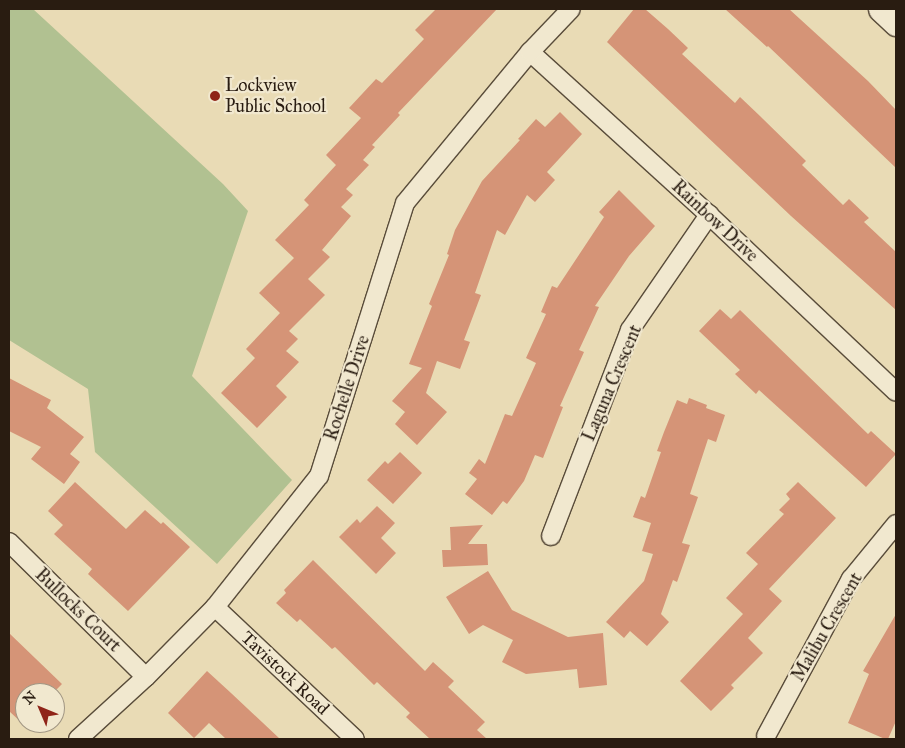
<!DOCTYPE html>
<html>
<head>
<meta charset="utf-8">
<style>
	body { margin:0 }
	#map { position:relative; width:905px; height:748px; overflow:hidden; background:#e9dbb5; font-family:"IM FELL Great Primer",serif }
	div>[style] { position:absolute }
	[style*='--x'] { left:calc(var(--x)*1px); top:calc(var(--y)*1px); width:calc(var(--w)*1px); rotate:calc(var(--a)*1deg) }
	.green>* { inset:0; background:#b1c191 }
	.building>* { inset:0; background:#d59477 }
	.roads { filter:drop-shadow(1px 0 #594c3a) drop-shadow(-1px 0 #594c3a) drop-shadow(0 1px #594c3a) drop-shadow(0 -1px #594c3a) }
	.minor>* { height:18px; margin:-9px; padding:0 9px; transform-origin:9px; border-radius:9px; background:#f1e8cf }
	.secondary>* { height:25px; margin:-12.5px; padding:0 12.5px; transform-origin:12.5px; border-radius:12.5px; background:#f1e8cf }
	.dots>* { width:14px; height:14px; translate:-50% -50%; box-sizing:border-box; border:2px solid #f1e8cf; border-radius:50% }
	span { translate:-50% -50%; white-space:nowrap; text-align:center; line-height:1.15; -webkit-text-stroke:4.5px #f1e8cf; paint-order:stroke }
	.poi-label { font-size:18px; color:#291c11 }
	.left { translate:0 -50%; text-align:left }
	.street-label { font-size:18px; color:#291c11 }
	.frame { position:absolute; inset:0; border:10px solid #291c11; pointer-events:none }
	.north { position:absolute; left:15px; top:683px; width:50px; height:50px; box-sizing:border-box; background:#f1e8cf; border:1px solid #a19683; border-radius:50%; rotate:315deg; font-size:14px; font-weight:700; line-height:20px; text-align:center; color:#291c11 }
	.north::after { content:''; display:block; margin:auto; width:18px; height:22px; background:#8f2418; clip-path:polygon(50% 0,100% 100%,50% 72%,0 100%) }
</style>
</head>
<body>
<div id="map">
	<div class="green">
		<i style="clip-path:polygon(9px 9px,33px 9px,223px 184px,248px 211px,192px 376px,292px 480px,217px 564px,95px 452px,88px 389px,9px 340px)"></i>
	</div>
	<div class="building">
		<i style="clip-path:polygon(436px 9px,497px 9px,398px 113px,400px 115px,372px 145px,375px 147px,363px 160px,369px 165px,346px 189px,353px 195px,341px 207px,351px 216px,322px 250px,330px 257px,308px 279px,325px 295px,289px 331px,298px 339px,286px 351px,299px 362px,276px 386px,287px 397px,257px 428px,221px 393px,255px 358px,246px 349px,280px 313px,259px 293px,294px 258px,275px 240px,309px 205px,304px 200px,336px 165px,326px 155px,361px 118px,349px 108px,376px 79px,382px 83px,424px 39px,415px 30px)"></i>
		<i style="clip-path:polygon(634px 9px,645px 9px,668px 29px,688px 48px,682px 54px,735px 103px,740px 97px,760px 116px,806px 161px,802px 165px,843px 205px,849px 199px,869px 218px,864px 222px,896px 252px,896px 310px,791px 216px,607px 42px)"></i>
		<i style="clip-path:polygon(725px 9px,789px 9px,868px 81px,896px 110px,896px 168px,768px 46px,767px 47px)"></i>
		<i style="clip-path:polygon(560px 112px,582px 134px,547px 172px,555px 180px,535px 202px,527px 195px,505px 235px,497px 230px,475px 293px,481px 295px,464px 340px,470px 342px,460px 369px,437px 361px,426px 393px,447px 412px,417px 445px,395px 424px,405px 412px,392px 401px,422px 368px,409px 364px,432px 306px,429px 304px,449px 255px,447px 254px,455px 230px,482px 181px,520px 140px,518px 139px,536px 119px,545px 127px)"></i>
		<i style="clip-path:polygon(619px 190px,655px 226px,629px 256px,595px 306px,599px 307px,579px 350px,584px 352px,560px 406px,563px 407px,543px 458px,535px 455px,524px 481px,507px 504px,503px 501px,492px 515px,465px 494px,477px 479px,469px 473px,479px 459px,485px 464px,505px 414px,512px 416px,536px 363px,526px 358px,546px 314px,541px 312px,552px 286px,557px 288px,604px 217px,599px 212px)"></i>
		<i style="clip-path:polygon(720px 309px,731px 319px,740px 310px,868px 434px,871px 431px,896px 454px,866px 487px,759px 390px,756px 394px,735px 374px,740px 370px,699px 331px)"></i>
		<i style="clip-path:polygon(9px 378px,51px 400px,47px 408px,84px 437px,70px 454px,80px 462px,64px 484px,31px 459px,41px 447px,9px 431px)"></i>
		<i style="clip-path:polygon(689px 398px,707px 405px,706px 408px,725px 415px,716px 442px,708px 439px,690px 494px,698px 497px,682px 543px,690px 545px,677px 582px,673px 580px,661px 614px,669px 622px,647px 646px,630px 631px,624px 638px,606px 622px,644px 581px,653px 554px,642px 551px,651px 523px,633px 517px,641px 496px,645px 498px,661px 452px,657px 451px,664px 432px,677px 400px,687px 404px)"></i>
		<i style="clip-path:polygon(400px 452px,422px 473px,393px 504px,367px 480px,385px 461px,388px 464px)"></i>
		<i style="clip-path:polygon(75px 482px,126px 529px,145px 510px,161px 524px,163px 522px,190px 547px,128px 611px,88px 574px,92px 569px,54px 534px,63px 525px,48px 511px)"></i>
		<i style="clip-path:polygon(798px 482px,836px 518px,769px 589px,782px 601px,748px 638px,763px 653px,731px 685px,734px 688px,711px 711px,680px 681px,743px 614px,726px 598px,758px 564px,746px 553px,784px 514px,779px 510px,790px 499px,786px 494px)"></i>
		<i style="clip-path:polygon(377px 506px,395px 523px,381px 538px,396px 553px,376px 574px,339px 537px,357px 519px,360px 523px)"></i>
		<i style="clip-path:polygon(483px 525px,468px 544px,487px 544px,488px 565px,443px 567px,442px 550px,451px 550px,450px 527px)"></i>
		<i style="clip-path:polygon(313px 560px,425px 671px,433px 662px,454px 681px,448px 687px,485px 722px,477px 730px,487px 739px,430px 739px,406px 717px,410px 713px,377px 682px,374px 685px,335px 647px,332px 649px,300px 619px,297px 622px,276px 603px,286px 593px,284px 590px)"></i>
		<i style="clip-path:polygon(488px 571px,512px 610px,568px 637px,603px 633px,607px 685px,579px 688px,577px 669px,526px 674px,502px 662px,513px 640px,483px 625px,469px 634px,446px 597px)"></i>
		<i style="clip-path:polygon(896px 614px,896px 721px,888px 739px,885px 739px,848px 723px,869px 674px,863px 671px)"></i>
		<i style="clip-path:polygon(9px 633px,62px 684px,53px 693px,25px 693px,25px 722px,23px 724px,9px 711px)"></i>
		<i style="clip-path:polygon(207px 671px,231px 693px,280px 739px,226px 739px,209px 723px,194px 738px,168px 713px)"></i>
	</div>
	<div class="roads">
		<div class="minor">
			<i style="--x:530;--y:52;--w:242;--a:42.3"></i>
			<i style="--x:709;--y:215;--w:257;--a:43.4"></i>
			<i style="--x:551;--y:536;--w:221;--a:-69"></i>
			<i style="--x:630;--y:330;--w:140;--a:-55.5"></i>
			<i style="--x:9;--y:542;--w:192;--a:44.6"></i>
			<i style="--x:215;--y:607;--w:192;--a:43.3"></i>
			<i style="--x:766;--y:736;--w:179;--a:-61.6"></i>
			<i style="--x:851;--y:579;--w:71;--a:-50.7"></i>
			<i style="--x:78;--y:739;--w:92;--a:-42.4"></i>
			<i style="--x:146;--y:677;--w:98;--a:-45.4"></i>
			<i style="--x:215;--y:607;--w:167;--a:-51.6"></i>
			<i style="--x:319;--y:476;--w:286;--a:-72.5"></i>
			<i style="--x:405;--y:203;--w:196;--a:-50.4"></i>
			<i style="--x:530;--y:52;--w:59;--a:-46.4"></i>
		</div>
		<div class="secondary">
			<i style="--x:881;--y:9;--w:21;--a:43"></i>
		</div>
	</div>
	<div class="dots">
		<i style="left:215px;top:96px;background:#8f2418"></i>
	</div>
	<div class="poi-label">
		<span class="left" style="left:225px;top:96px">Lockview<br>Public School</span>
	</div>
	<div class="street-label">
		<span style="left:715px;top:221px;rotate:43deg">Rainbow Drive</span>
		<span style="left:612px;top:383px;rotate:-67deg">Laguna Crescent</span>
		<span style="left:347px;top:388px;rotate:-72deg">Rochelle Drive</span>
		<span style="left:78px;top:610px;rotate:44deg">Bullocks Court</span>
		<span style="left:827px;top:627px;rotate:-60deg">Malibu Crescent</span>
		<span style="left:285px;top:673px;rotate:43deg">Tavistock Road</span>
	</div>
	<div class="frame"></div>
	<div class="north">N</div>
</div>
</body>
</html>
